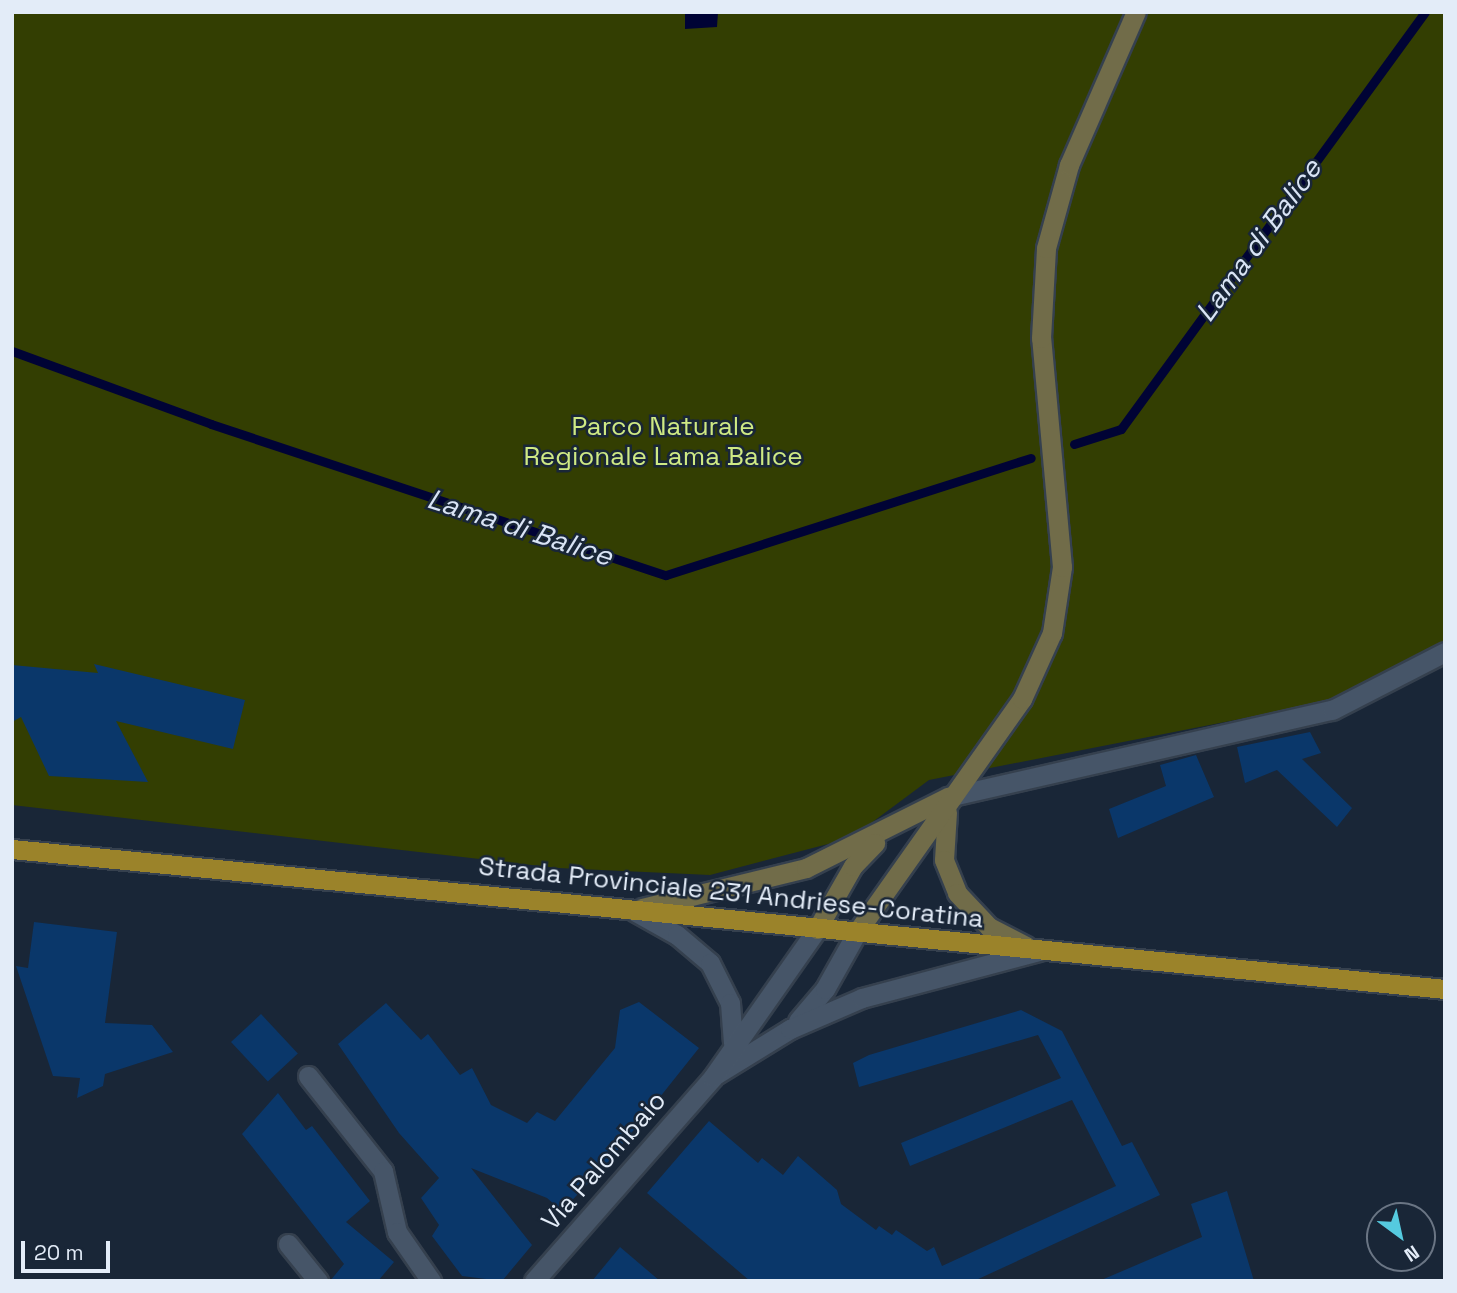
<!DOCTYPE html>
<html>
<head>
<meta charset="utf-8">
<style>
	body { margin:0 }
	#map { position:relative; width:1457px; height:1293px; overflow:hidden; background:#192637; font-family:"Space Grotesk",sans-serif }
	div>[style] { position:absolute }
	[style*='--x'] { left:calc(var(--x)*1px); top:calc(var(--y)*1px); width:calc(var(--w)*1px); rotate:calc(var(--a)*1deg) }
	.green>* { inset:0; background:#333e02 }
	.water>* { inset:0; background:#000335 }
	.stream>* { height:9px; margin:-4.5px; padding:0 4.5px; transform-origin:4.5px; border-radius:4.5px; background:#000335 }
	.building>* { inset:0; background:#0a376a; transform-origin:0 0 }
	.roads { filter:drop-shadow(2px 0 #35404e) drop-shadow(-2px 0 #35404e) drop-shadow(0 2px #35404e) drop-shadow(0 -2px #35404e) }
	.minor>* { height:19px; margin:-9.5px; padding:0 9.5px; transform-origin:9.5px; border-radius:9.5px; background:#465568 }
	.tertiary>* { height:19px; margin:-9.5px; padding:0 9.5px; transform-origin:9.5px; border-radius:9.5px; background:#465568 }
	.secondary>* { height:19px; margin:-9.5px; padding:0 9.5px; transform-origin:9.5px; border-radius:9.5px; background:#716c49 }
	.primary>* { height:19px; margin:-9.5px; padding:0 9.5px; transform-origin:9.5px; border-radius:9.5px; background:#9b832a }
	span { translate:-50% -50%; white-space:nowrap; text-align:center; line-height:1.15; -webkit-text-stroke:5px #192637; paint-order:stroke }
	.park-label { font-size:26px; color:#cfe984 }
	.street-label { font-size:26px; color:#e3ecf8 }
	.water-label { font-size:28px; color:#d9e4f5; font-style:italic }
	.frame { position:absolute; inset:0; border:14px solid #e3ecf8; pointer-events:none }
	.north { position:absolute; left:1366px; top:1202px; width:70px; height:70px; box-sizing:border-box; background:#192637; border:2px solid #6a7584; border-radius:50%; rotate:147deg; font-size:19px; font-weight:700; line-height:28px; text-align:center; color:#e3ecf8 }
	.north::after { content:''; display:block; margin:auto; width:24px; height:32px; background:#55cadf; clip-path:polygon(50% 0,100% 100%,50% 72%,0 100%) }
	.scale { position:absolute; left:21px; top:1241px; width:89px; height:32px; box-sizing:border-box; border:4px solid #e3ecf8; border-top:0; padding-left:9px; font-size:21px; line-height:24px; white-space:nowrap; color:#e3ecf8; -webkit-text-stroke:5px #192637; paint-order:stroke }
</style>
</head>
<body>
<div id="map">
	<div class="green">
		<i style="clip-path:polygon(12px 12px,1445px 12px,1445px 643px,1357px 696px,929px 780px,851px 838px,710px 875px,558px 868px,12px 805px)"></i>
	</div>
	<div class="water">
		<i style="clip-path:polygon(685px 12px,718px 12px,717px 27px,685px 29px)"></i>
	</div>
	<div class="stream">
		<i style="--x:12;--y:351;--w:212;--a:20.1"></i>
		<i style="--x:211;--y:424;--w:479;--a:18.4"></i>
		<i style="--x:666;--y:575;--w:383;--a:-17.8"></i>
		<i style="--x:1074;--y:444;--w:49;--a:-17.7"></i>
		<i style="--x:1121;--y:429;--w:516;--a:-53.91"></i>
	</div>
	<div class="building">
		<i style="clip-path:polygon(94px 664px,245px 700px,233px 749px,116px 721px,148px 782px,49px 776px,21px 717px,12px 722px,12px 665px,98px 673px)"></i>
		<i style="clip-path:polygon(1310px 732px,1321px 753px,1302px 759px,1352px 808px,1337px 827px,1277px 770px,1245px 783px,1237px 747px)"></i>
		<i style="clip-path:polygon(1196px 755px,1214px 797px,1118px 838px,1109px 809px,1166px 786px,1160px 765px)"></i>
		<i style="clip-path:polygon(34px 922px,117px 932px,105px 1023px,152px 1025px,173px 1052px,105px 1074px,103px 1086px,77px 1098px,80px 1078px,53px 1076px,16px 966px,28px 968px)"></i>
		<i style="clip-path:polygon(639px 1002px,699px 1048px,609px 1161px,562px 1211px,547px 1198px,471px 1168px,532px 1245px,502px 1281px,462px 1276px,432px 1236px,439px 1225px,421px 1198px,439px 1178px,399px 1133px,338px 1044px,386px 1003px,421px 1040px,428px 1034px,460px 1075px,472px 1068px,491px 1105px,527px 1123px,537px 1112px,555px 1121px,615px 1048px,620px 1010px)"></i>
		<i style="clip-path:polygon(1021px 1010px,1062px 1031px,1122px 1146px,1132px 1142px,1160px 1195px,974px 1281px,750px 1281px,647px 1193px,709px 1121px,758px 1163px,762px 1158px,783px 1175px,798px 1156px,837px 1190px,841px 1204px,876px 1230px,879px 1226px,892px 1235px,896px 1230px,927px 1251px,934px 1247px,942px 1266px,1116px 1186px,1072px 1100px,910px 1166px,901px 1143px,1061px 1078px,1038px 1035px,859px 1087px,853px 1063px,869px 1055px)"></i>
		<i style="left:261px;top:1014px;width:54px;height:41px;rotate:47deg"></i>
		<i style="clip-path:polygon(278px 1093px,306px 1130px,312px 1126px,370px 1201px,346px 1222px,394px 1262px,378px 1281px,330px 1281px,344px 1264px,242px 1134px)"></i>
		<i style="clip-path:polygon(1227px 1191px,1254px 1281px,1099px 1281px,1202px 1237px,1191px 1204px)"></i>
		<i style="clip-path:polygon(620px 1247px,660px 1281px,592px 1281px)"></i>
	</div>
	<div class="roads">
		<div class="minor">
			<i style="--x:948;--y:797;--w:394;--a:-12.8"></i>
			<i style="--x:1332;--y:710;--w:127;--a:-27.2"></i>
			<i style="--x:308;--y:1076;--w:121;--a:51.7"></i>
			<i style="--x:383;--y:1171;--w:63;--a:77.1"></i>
			<i style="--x:397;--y:1232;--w:60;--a:55.2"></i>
			<i style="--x:288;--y:1244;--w:48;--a:51"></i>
		</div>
		<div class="tertiary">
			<i style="--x:634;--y:911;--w:49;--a:29.2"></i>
			<i style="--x:677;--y:935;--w:43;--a:40.3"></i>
			<i style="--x:710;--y:963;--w:45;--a:63.4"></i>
			<i style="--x:730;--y:1003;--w:40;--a:85.7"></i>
			<i style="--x:798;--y:1021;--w:42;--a:-49.8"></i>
			<i style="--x:825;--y:989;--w:65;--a:-60.7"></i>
			<i style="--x:717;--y:1074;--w:86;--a:-31.7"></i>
			<i style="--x:790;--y:1029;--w:78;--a:-23.3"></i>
			<i style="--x:862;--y:998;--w:183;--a:-14.9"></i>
			<i style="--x:534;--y:1281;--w:271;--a:-48.7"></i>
			<i style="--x:713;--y:1077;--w:181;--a:-54.9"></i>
		</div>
		<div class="secondary">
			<i style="--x:947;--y:812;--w:48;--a:93.6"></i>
			<i style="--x:944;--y:860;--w:35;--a:68"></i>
			<i style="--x:957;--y:893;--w:47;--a:46.7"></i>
			<i style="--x:989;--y:927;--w:42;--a:27.2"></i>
			<i style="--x:642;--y:908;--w:169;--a:-13.7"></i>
			<i style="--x:806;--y:868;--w:159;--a:-26.6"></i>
			<i style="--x:817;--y:929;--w:73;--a:-60.3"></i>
			<i style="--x:853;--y:866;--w:32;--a:-46"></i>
			<i style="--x:857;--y:932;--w:286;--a:-54.7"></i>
			<i style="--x:1022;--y:699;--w:72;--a:-65.6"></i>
			<i style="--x:1052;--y:633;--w:67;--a:-81.4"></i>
			<i style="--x:1062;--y:567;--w:230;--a:-95.2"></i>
			<i style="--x:1041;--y:338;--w:90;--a:-86.8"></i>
			<i style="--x:1046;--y:248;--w:86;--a:-74.5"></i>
			<i style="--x:1069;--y:165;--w:167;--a:-66.4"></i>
		</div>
		<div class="primary">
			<i style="--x:12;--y:849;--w:1440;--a:5.58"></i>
		</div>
	</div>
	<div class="park-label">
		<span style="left:663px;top:442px">Parco Naturale<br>Regionale Lama Balice</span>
	</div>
	<div class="street-label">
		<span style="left:731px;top:893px;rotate:6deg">Strada Provinciale 231 Andriese-Coratina</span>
		<span style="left:604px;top:1161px;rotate:-49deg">Via Palombaio</span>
	</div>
	<div class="water-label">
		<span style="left:1258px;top:240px;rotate:-54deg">Lama di Balice</span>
		<span style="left:520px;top:527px;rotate:18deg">Lama di Balice</span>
	</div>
	<div class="frame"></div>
	<div class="north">N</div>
	<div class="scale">20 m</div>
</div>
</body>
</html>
